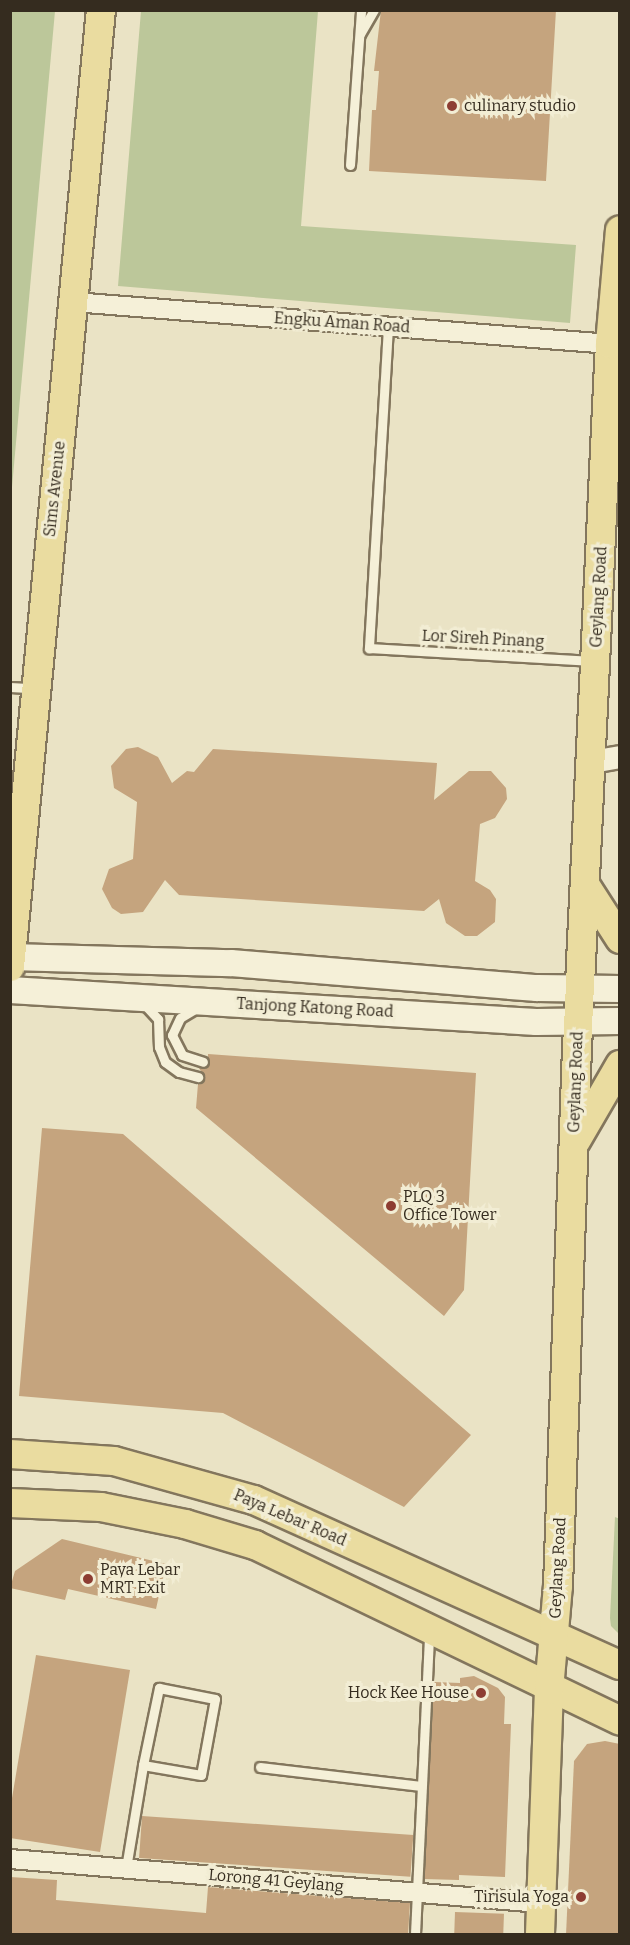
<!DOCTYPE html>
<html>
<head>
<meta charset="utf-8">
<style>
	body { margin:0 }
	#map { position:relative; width:630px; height:1945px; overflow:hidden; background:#eae3c5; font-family:Bitter,serif }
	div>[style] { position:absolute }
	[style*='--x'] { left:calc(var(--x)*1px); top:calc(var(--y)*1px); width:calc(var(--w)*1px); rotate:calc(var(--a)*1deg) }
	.green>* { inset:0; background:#bcc79a }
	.building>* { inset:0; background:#c5a47e; transform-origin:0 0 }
	.roads { filter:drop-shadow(2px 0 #83765d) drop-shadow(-2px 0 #83765d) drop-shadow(0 2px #83765d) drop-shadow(0 -2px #83765d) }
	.service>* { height:9px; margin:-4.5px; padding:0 4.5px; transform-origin:4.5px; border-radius:4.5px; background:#f5f0d8 }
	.minor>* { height:18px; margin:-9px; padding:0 9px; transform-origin:9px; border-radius:9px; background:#f5f0d8 }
	.tertiary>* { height:22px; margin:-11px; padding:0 11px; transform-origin:11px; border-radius:11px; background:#f5f0d8 }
	.secondary>* { height:26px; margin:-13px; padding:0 13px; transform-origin:13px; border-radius:13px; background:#f5f0d8 }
	.primary>* { height:28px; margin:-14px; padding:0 14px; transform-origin:14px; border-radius:14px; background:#eadca0 }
	.dots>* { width:16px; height:16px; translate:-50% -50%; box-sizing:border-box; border:3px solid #f2edd4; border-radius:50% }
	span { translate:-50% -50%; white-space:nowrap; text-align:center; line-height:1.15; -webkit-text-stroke:6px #f2edd4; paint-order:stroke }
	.poi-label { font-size:16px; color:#352c1f }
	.left { translate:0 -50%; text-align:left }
	.right { translate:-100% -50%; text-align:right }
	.street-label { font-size:16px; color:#352c1f }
	.frame { position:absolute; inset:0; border:12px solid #352c1f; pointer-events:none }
</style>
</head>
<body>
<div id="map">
	<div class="green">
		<i style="clip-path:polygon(11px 10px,55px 11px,11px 498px,10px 11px)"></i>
		<i style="clip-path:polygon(141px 11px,318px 11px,301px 226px,576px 245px,570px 323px,118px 286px)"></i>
		<i style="clip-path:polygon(615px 1517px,620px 1519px,619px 1634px,611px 1626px,610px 1618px)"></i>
	</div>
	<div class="building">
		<i style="clip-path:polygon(381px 10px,556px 10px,546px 181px,369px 171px,372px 110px,376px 110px,379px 71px,374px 71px)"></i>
		<i style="clip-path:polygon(138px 747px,158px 757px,172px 783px,187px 771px,194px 772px,213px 749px,437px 763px,434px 800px,469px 771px,491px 771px,506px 788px,507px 799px,495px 818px,480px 824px,475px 881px,490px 890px,496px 899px,495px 922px,477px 936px,465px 936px,446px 923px,439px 899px,424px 911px,179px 895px,165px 880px,143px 912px,121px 914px,112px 908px,102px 889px,109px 869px,133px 859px,137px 802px,114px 788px,111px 766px,126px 749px)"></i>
		<i style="clip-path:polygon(208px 1054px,476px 1073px,464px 1290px,444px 1316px,196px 1108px,198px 1084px,205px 1078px,199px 1068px,208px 1067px)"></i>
		<i style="clip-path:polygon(42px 1128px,123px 1134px,471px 1435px,404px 1507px,223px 1413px,19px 1396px)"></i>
		<i style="clip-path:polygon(62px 1539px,166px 1564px,156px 1609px,68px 1589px,65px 1600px,10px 1588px,15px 1571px)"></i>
		<i style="clip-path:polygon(36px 1655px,130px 1670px,100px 1852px,10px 1838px,10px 1810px)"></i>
		<i style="clip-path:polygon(474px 1676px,498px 1688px,505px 1697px,504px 1724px,511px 1724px,505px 1877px,459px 1875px,459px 1880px,424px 1879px,434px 1682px,460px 1683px,460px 1678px)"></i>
		<i style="clip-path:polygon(605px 1741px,620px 1744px,620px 1935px,566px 1935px,574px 1761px,587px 1744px)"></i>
		<i style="left:142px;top:1816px;width:272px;height:42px;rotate:4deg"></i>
		<i style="clip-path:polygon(10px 1877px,57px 1880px,56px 1900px,206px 1913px,208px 1887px,410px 1903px,408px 1935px,10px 1935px)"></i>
		<i style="left:455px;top:1912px;width:49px;height:23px;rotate:2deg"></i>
	</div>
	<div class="roads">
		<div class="service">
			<i style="--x:360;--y:34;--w:28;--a:-60"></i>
			<i style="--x:350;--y:165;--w:155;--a:-85.9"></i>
			<i style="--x:388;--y:327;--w:322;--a:93.4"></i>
			<i style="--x:369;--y:648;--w:224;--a:3.3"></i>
			<i style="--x:10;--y:687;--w:22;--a:3"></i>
			<i style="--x:144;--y:1004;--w:21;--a:47"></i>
			<i style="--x:158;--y:1019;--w:28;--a:88"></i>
			<i style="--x:159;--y:1047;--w:16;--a:68"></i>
			<i style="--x:165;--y:1062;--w:17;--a:36"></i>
			<i style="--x:179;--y:1072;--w:20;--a:15"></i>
			<i style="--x:195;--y:1009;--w:17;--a:149"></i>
			<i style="--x:180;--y:1018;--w:19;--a:115"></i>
			<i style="--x:172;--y:1035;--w:22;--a:63"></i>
			<i style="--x:182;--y:1055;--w:22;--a:18"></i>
			<i style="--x:260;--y:1767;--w:162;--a:6.7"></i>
			<i style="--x:126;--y:1868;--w:104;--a:-80.6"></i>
			<i style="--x:143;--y:1765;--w:79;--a:-78.3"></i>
			<i style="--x:159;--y:1688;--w:57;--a:11.1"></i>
			<i style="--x:215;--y:1699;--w:77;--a:100.4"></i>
			<i style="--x:201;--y:1775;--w:59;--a:-170.2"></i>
			<i style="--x:415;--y:1934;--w:299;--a:-87.3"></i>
		</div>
		<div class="minor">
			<i style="--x:73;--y:302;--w:539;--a:4.47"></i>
			<i style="--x:10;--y:1859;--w:533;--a:4.74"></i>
		</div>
		<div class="tertiary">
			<i style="--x:592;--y:762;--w:28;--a:-10"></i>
		</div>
		<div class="secondary">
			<i style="--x:11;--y:957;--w:220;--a:1.6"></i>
			<i style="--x:231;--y:963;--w:307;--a:4.7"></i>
			<i style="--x:537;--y:988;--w:83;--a:0.7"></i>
			<i style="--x:10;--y:990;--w:527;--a:3.48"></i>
			<i style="--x:536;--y:1022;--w:84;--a:-0.7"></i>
		</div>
		<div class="primary">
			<i style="--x:586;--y:886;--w:63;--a:57.3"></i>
			<i style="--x:10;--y:967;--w:961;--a:-84.57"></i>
			<i style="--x:576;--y:1141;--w:88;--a:-59.9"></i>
			<i style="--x:10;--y:1454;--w:104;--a:3.9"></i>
			<i style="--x:114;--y:1461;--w:145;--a:15.6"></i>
			<i style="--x:254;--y:1500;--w:401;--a:24.3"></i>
			<i style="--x:10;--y:1503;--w:91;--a:2.5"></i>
			<i style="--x:101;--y:1507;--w:86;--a:11.4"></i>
			<i style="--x:185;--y:1524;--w:73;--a:16.7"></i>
			<i style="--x:255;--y:1545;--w:405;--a:25.7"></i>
			<i style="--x:540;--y:1934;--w:244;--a:-87.9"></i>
			<i style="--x:549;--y:1690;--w:104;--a:-85.1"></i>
			<i style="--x:558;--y:1586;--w:538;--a:-87.98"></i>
			<i style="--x:577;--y:1048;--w:705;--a:-87.32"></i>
			<i style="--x:610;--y:344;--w:114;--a:-85"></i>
		</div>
	</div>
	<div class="dots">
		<i style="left:452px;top:106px;background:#8d3d32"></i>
		<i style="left:391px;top:1206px;background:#8d3d32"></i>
		<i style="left:88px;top:1579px;background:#8d3d32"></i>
		<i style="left:481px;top:1693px;background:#8d3d32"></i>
		<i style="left:581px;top:1897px;background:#8d3d32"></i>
	</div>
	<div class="poi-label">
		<span class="left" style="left:464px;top:106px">culinary studio</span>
		<span class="left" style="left:403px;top:1206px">PLQ 3<br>Office Tower</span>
		<span class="left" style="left:100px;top:1579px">Paya Lebar<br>MRT Exit</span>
		<span class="right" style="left:469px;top:1693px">Hock Kee House</span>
		<span class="right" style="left:569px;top:1897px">Tirisula Yoga</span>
	</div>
	<div class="street-label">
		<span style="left:342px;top:323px;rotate:4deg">Engku Aman Road</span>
		<span style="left:55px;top:489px;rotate:-84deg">Sims Avenue</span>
		<span style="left:599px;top:597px;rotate:-87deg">Geylang Road</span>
		<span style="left:483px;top:639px;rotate:3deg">Lor Sireh Pinang</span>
		<span style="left:315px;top:1008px;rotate:3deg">Tanjong Katong Road</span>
		<span style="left:576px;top:1082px;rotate:-88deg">Geylang Road</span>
		<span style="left:290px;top:1518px;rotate:23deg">Paya Lebar Road</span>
		<span style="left:558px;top:1568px;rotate:-87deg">Geylang Road</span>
		<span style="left:276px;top:1881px;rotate:5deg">Lorong 41 Geylang</span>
	</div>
	<div class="frame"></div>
</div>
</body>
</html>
